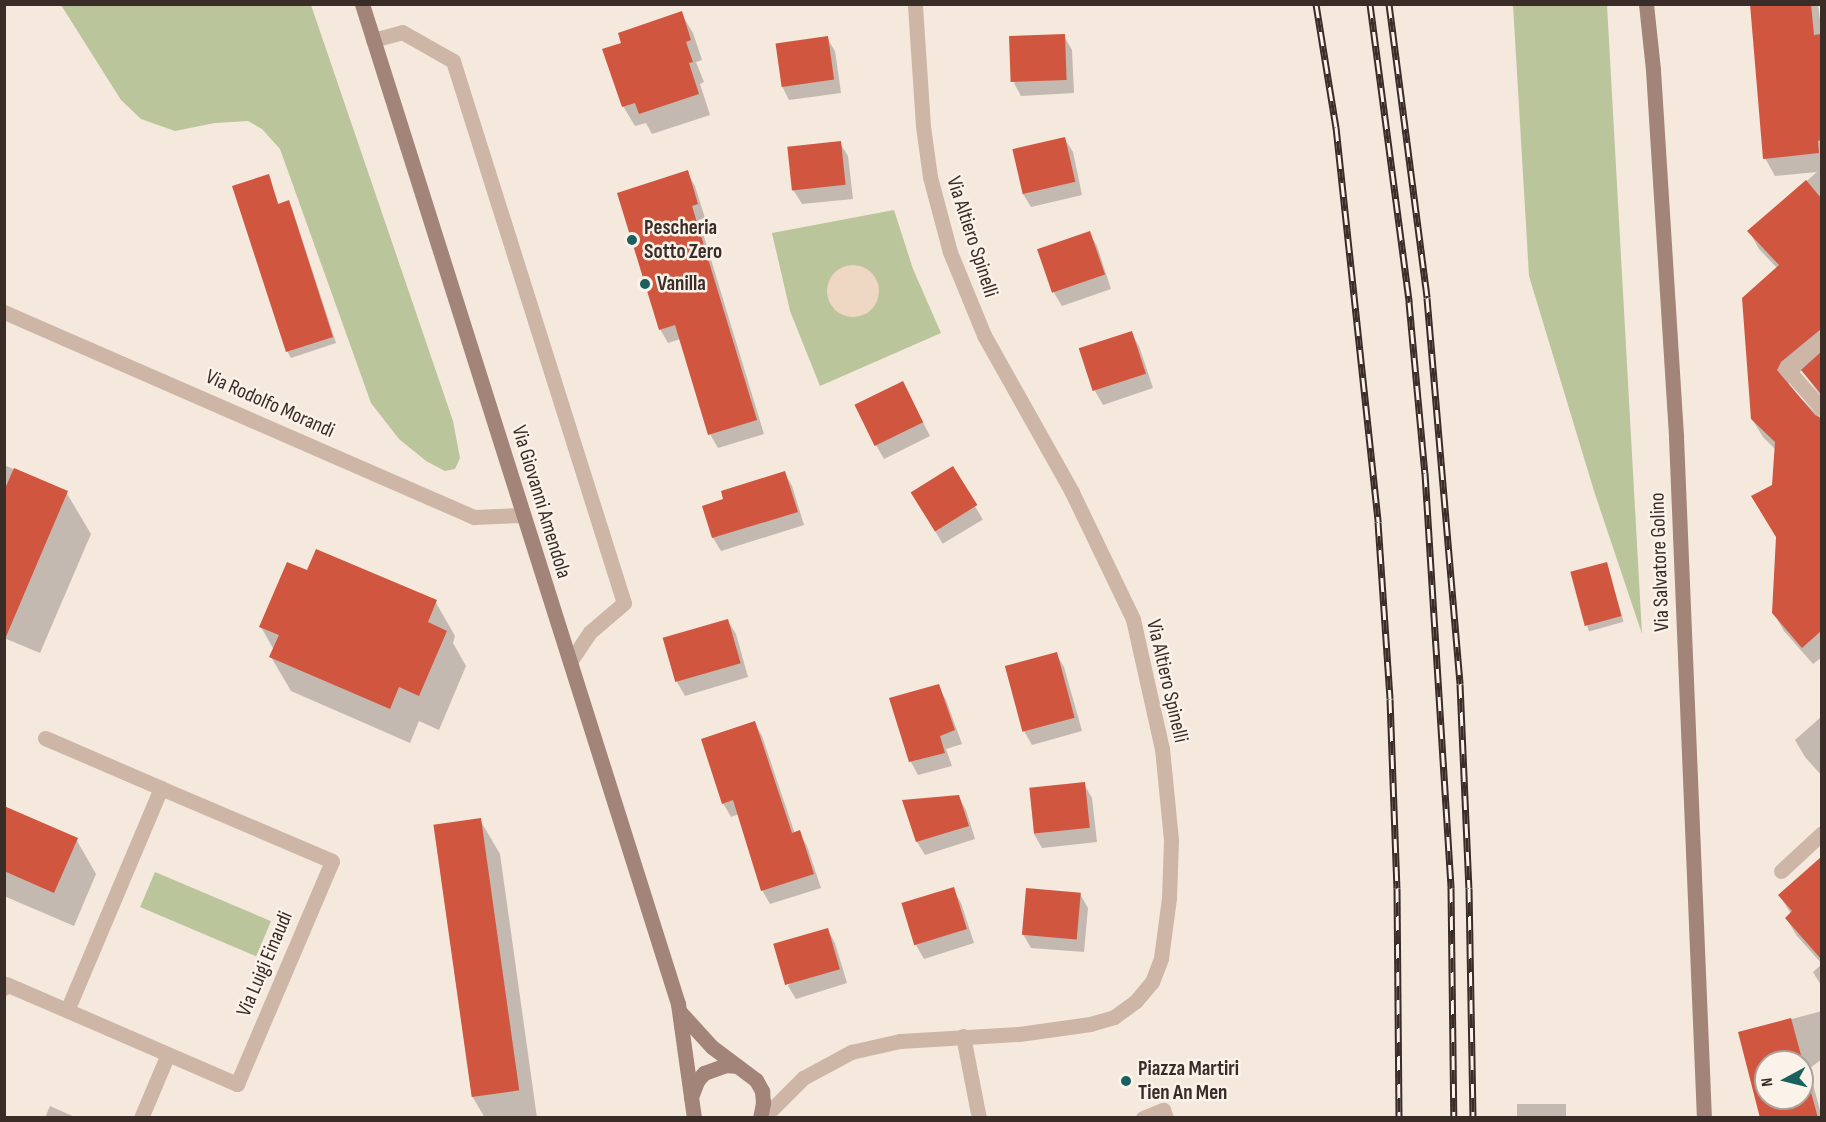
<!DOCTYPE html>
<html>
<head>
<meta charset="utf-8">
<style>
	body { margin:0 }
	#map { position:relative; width:1826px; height:1122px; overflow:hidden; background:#f5e8dd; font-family:"Sofia Sans Condensed",sans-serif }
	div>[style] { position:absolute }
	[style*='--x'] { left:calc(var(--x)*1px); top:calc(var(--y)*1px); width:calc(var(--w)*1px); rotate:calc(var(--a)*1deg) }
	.green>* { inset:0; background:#bbc59b; transform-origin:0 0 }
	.plaza>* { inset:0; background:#eed7c3 }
	.round { border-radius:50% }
	.shadow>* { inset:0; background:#0003; transform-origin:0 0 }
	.building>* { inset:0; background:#d1563f; transform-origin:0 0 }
	.lane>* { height:15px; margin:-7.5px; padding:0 7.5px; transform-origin:7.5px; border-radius:7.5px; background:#ceb6a7 }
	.street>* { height:15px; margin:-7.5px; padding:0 7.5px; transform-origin:7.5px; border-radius:7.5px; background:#ceb6a7 }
	.secondary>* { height:15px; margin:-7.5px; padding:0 7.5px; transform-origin:7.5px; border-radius:7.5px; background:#a28478 }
	.rail>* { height:7px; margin-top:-3.5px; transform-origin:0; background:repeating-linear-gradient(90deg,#fbf2ea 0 14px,#3a2d28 0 28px); box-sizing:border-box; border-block:2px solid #3a2d28 }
	.dots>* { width:16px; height:16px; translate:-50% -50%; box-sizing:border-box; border:3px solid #fbf2ea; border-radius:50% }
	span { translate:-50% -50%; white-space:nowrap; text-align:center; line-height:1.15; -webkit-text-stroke:5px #fbf2ea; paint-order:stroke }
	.poi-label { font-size:21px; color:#3a2d28; font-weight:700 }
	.left { translate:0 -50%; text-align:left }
	.street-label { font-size:21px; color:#3a2d28 }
	.frame { position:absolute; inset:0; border:6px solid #3a2d28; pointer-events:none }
	.north { position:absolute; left:1754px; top:1050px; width:60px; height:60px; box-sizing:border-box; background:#fbf2ea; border:2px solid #aea39c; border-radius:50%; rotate:263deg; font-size:16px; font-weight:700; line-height:24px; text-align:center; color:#3a2d28 }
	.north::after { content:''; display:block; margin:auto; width:21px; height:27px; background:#1a605f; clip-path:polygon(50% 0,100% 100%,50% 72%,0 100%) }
</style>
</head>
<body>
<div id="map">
	<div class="green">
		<i style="clip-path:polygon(61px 5px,311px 5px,453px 421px,460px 458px,455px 469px,445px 471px,426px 461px,399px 439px,371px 403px,280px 149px,262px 129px,248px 121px,215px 123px,175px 131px,141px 119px,121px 100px)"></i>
		<i style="clip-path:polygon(1513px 5px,1607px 5px,1642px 634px,1594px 491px,1529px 276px)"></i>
		<i style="clip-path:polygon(894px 210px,913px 269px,941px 333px,820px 386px,790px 311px,772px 233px)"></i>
		<i style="left:155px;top:872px;width:126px;height:38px;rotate:23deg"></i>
	</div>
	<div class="plaza">
		<i class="round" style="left:827px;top:265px;width:52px;height:52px"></i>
	</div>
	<div class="shadow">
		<i style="clip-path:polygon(1751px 4px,1818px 4px,1822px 36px,1822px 398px,1802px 370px,1790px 380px,1788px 386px,1822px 419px,1822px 657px,1813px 664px,1784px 631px,1773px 612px,1778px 538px,1773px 486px,1776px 450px,1763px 437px,1752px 419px,1777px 268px,1759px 249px,1749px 231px,1817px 172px,1775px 176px,1765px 158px)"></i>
		<i style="clip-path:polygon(681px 13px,693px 33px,702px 60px,696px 62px,704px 82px,700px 84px,710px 115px,652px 134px,646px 123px,635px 126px,623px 106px,623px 44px)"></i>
		<i style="clip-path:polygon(1064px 36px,1072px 50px,1074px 93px,1021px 96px,1014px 83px)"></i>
		<i style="clip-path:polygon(827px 38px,835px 51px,841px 93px,789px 100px,782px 86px)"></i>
		<i style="clip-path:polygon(1065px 139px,1073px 152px,1082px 195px,1031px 207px,1023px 194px,1013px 150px)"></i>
		<i style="clip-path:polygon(840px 143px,848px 156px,853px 199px,802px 204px,794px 191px,789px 148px)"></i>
		<i style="clip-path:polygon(687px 172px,695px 186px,705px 218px,699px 220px,764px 434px,718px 448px,710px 434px,680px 339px,668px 343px,660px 329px)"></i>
		<i style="clip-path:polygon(268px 176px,279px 205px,288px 202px,292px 208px,336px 343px,291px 358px,287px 351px)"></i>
		<i style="clip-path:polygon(1089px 233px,1097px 246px,1111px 289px,1062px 306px,1054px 293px)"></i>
		<i style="clip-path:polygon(1131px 333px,1139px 346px,1153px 388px,1103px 405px,1095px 391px)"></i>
		<i style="clip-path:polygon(903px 383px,930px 436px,884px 459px,876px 445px)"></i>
		<i style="clip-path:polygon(4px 465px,66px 492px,91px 534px,40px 653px,4px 638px)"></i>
		<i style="left:952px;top:468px;width:60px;height:47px;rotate:59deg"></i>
		<i style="clip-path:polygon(784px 472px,792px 486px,804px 525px,721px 551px,713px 538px,704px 507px,725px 500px)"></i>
		<i style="left:1607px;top:564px;width:60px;height:36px;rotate:74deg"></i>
		<i style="clip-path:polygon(307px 572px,435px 601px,455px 636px,453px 643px,466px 666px,439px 730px,419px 721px,410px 743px,291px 691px,271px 657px,274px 650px,261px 627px)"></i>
		<i style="clip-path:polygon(728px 621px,736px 634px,748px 677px,685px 696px,677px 682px)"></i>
		<i style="clip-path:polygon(1056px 654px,1064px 667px,1082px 731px,1032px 745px,1024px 731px)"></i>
		<i style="clip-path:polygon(938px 686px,946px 700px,962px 744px,946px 749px,952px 766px,918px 775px,911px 762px,891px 699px)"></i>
		<i style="clip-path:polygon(1822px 716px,1822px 776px,1805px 757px,1795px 740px)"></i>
		<i style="clip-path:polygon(754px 722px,762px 736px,795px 834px,799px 832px,807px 846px,821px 888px,770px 904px,762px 890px,739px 814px,731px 817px,723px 803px)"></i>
		<i style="clip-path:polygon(1084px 784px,1092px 798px,1097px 842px,1042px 848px,1034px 834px,1030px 789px)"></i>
		<i style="clip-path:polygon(958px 796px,966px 810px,975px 839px,925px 855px,917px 842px,904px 802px)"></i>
		<i style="clip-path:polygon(4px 808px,76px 839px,96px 874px,74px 926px,4px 896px)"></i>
		<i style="clip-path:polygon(480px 820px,500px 854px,537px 1118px,485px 1118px,472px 1096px,434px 826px)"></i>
		<i style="clip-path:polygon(1822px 859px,1822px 964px,1797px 936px,1786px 918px,1791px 914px,1780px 896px)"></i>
		<i style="clip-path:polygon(953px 889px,961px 903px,974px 943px,924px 959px,916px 945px)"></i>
		<i style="clip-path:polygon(1080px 894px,1088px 908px,1084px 952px,1031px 948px,1023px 934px)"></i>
		<i style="clip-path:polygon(828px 930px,835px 943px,847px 983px,796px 999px,788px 986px)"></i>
		<i style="clip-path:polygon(1822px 964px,1822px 987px,1813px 972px)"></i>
		<i style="clip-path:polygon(evenodd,1822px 1011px,1822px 1059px,1809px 1069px,1822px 1118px,1762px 1118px,1739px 1033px,1822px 1011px,1766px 1062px,1802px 1062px,1802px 1098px,1766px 1098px,1766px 1062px)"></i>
		<i style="left:1517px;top:1104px;width:49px;height:14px"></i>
		<i style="clip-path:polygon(50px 1106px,77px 1118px,45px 1118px)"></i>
	</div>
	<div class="building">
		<i style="clip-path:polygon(1750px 4px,1811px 4px,1814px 35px,1821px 34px,1821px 140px,1818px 141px,1819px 153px,1763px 159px)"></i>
		<i style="clip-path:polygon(682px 11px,691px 40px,686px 42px,693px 62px,689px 63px,699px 94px,639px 114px,635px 103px,622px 107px,602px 49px,621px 43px,618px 33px)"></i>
		<i style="left:1065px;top:34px;width:46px;height:56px;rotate:88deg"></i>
		<i style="left:828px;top:36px;width:44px;height:53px;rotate:82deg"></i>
		<i style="left:1065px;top:137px;width:46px;height:54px;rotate:77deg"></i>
		<i style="left:841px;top:141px;width:44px;height:54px;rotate:84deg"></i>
		<i style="clip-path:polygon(688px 170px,698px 204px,692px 206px,757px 420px,708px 435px,675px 325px,659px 330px,617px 193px)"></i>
		<i style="clip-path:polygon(269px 174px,278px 204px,289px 200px,333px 337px,286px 352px,232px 186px)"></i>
		<i style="clip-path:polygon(1806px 180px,1821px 198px,1821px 329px,1781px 362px,1777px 370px,1815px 415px,1821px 418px,1821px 631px,1802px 648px,1772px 613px,1776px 537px,1751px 496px,1772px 485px,1775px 442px,1751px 419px,1742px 298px,1779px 265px,1747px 231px)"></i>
		<i style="left:1090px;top:231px;width:46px;height:56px;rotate:71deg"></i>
		<i style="left:1132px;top:331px;width:45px;height:56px;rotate:72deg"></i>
		<i style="clip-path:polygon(1821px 352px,1821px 394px,1801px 370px)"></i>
		<i style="left:903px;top:381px;width:46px;height:54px;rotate:64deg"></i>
		<i style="left:953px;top:466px;width:46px;height:50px;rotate:58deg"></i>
		<i style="clip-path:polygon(14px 468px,68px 491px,5px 639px,4px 491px)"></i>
		<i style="clip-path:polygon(785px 471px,798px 512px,712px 538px,702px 506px,723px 499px,721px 491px)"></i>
		<i style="clip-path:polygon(316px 549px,437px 600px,428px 622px,447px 631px,419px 696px,399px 687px,390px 709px,269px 657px,279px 635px,259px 627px,287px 562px,307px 570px)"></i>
		<i style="left:1607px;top:562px;width:56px;height:38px;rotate:75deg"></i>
		<i style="left:728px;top:619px;width:46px;height:68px;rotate:74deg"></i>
		<i style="left:1057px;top:652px;width:68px;height:54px;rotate:75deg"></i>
		<i style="clip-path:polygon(939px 684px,955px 730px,940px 736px,945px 753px,909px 762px,889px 698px)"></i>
		<i style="clip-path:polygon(755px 721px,792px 833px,800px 830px,814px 874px,761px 891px,733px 800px,722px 804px,701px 739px)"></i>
		<i style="left:1085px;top:782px;width:46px;height:56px;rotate:84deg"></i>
		<i style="clip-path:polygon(959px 795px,969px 826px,916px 842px,902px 800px)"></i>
		<i style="clip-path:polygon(4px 806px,78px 838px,54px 893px,4px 871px)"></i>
		<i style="left:481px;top:818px;width:275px;height:48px;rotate:82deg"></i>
		<i style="clip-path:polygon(1821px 857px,1821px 959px,1785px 918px,1792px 911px,1778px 895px)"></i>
		<i style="left:954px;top:887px;width:44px;height:55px;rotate:73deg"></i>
		<i style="left:1026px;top:888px;width:55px;height:47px;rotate:5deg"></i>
		<i style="left:828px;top:928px;width:43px;height:57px;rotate:74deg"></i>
		<i style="clip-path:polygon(evenodd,1791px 1018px,1818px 1118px,1760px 1118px,1738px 1032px,1791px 1018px,1766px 1062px,1802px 1062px,1802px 1098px,1766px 1098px,1766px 1062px)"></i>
	</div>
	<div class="lane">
		<i style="--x:373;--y:40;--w:30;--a:-15"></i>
		<i style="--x:402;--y:32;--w:59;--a:29.6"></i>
		<i style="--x:453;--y:61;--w:568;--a:72.49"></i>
		<i style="--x:624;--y:603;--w:45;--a:139.5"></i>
		<i style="--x:590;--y:632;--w:36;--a:124"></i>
		<i style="--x:963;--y:1036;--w:84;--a:79"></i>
		<i style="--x:141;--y:1118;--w:69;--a:-67.1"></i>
		<i style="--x:1143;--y:1118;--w:22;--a:-22"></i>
		<i style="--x:1163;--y:1110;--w:9;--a:69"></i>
	</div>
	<div class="street">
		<i style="--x:4;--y:312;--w:513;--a:23.57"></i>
		<i style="--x:474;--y:517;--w:48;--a:-2.4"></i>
		<i style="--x:1822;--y:339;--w:46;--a:139.4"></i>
		<i style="--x:1787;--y:369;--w:53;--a:48.8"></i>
		<i style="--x:45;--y:738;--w:126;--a:23.3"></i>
		<i style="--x:1781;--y:871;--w:56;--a:-42.8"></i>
		<i style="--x:4;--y:988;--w:4;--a:-63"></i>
		<i style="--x:6;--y:984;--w:252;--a:23.4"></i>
		<i style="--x:237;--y:1084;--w:242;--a:-66.9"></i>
		<i style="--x:332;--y:861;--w:186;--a:-156.9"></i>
		<i style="--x:161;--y:788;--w:241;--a:112.9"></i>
		<i style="--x:763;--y:1118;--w:57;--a:-45"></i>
		<i style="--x:803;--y:1078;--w:55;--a:-28.4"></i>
		<i style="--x:851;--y:1052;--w:50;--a:-12.7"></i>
		<i style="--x:900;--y:1041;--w:119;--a:-3.4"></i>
		<i style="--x:1019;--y:1034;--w:72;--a:-8"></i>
		<i style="--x:1090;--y:1024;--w:25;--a:-16"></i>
		<i style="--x:1114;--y:1017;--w:26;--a:-36"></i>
		<i style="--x:1135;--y:1002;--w:26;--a:-50"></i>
		<i style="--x:1152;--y:982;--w:26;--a:-69"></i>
		<i style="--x:1161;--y:958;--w:61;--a:-82.4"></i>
		<i style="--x:1169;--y:898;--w:58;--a:-88"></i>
		<i style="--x:1171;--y:840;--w:91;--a:-95.6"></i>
		<i style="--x:1162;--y:749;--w:133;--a:-102.6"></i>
		<i style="--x:1133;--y:619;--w:141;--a:-115.7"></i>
		<i style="--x:1072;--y:492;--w:180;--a:-119.3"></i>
		<i style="--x:984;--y:335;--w:90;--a:-112.3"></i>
		<i style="--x:950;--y:252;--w:78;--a:-104.9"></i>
		<i style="--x:930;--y:177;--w:51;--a:-97.8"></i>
		<i style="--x:923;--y:126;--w:122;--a:-93.8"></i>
	</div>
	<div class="secondary">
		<i style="--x:362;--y:4;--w:1049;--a:72.46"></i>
		<i style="--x:678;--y:1004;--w:115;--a:82"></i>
		<i style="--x:1646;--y:4;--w:66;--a:83.9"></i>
		<i style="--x:1653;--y:70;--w:368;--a:86.4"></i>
		<i style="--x:1676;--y:437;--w:682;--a:87.65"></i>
		<i style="--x:680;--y:1012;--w:47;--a:47.6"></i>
		<i style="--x:712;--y:1047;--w:55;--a:36.9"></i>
		<i style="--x:756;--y:1080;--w:13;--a:61"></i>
		<i style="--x:762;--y:1091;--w:12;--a:85"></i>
		<i style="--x:763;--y:1103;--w:15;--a:101"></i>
		<i style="--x:691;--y:1097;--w:17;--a:-69"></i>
		<i style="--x:697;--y:1081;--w:11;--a:-49"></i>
		<i style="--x:704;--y:1073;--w:23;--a:-20"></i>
		<i style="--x:726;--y:1065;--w:11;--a:5"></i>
	</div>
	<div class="rail">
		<i style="--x:1316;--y:4;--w:125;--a:80.8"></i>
		<i style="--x:1336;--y:127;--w:397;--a:83.9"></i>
		<i style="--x:1378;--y:522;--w:177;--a:86.1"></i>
		<i style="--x:1390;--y:699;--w:189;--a:87.9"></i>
		<i style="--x:1397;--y:888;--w:230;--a:89.5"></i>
		<i style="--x:1370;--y:4;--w:301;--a:82.5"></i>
		<i style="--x:1409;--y:302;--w:172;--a:84.7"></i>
		<i style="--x:1425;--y:473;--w:416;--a:86.4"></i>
		<i style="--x:1451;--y:888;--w:230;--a:89.3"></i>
		<i style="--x:1389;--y:4;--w:296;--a:82.6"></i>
		<i style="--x:1427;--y:298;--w:387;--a:85.1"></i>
		<i style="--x:1460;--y:684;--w:204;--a:87.5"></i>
		<i style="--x:1469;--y:888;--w:230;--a:89"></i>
	</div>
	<div class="dots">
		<i style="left:632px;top:240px;background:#1a605f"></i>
		<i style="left:645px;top:284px;background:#1a605f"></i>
		<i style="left:1126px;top:1081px;background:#1a605f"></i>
	</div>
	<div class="poi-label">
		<span class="left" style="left:644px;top:240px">Pescheria<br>Sotto Zero</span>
		<span class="left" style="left:657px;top:284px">Vanilla</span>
		<span class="left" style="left:1138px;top:1081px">Piazza Martiri<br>Tien An Men</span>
	</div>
	<div class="street-label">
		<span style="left:972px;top:237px;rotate:72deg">Via Altiero Spinelli</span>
		<span style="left:270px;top:404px;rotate:24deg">Via Rodolfo Morandi</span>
		<span style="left:541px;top:502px;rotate:73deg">Via Giovanni Amendola</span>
		<span style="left:1660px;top:562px;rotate:-92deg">Via Salvatore Golino</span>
		<span style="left:1167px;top:681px;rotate:77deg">Via Altiero Spinelli</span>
		<span style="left:265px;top:964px;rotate:-67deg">Via Luigi Einaudi</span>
	</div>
	<div class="frame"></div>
	<div class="north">N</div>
</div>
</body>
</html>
